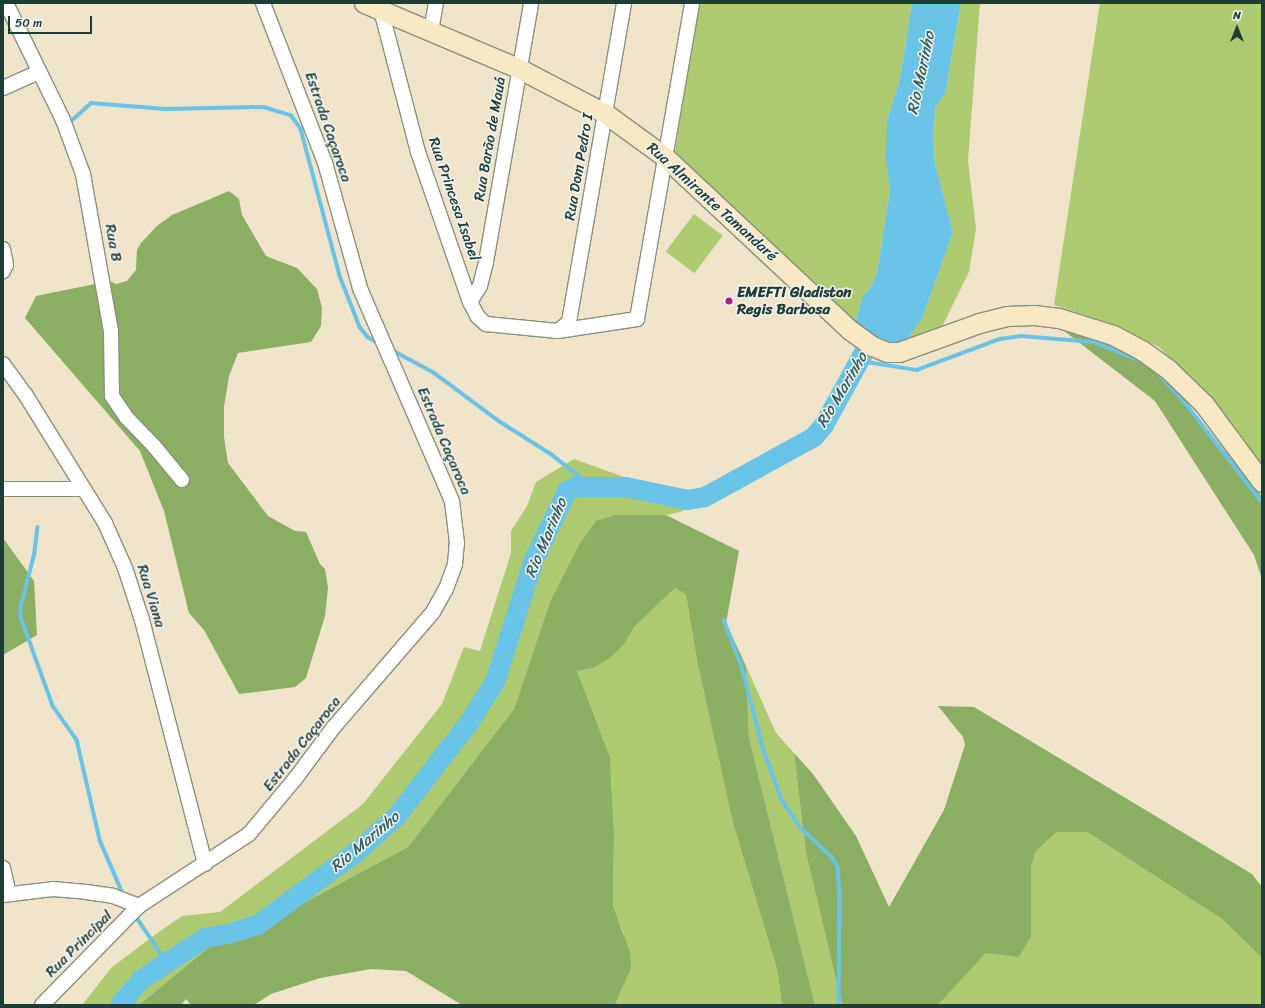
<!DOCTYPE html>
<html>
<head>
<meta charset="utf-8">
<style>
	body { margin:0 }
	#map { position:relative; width:1265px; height:1008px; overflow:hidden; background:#f0e4ca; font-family:Sriracha,sans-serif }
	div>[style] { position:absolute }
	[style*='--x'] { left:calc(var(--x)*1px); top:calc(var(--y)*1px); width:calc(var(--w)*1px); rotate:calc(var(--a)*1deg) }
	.green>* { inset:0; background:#afcb71; transform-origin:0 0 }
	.forest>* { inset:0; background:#8baf63 }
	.water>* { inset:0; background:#69c4e7 }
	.stream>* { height:3.5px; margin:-1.75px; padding:0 1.75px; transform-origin:1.75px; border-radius:1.75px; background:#69c4e7 }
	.river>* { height:20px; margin:-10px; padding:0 10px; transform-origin:10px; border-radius:10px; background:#69c4e7 }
	.roads { filter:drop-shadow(1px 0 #88907f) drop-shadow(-1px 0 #88907f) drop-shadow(0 1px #88907f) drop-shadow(0 -1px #88907f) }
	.minor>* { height:14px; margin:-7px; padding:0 7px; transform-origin:7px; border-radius:7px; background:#fff }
	.secondary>* { height:19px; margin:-9.5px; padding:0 9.5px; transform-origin:9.5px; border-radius:9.5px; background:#f8e8c3 }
	.dots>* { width:11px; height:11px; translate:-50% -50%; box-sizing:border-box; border:2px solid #f6f6f2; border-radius:50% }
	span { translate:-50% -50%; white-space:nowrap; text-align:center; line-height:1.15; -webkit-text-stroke:3px #f6f6f2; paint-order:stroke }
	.street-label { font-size:15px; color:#1f3d34 }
	.poi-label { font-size:15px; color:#1f3d34; font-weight:700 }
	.left { translate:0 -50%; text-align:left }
	.water-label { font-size:16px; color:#325f61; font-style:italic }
	.frame { position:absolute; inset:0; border:4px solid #1f3d34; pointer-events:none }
	.north { position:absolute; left:1217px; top:8px; width:40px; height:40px; -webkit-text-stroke:3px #f6f6f2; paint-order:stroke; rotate:0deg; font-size:11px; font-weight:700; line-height:16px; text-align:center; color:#1f3d34 }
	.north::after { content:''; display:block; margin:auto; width:14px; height:18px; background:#1f3d34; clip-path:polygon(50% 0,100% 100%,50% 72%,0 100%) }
	.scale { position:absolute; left:8px; top:16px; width:84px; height:18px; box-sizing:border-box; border:2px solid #1f3d34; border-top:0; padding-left:5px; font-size:12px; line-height:14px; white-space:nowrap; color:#1f3d34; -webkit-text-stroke:3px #f6f6f2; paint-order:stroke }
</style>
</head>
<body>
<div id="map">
	<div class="green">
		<i style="clip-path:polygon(698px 3px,912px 3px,900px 79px,887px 120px,890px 191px,877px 273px,869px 290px,863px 295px,855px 323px,674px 159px)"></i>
		<i style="clip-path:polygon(961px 3px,980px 3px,968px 160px,976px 229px,969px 272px,938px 335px,903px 345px,922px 319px,953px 232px,935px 164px,933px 132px,936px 106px,945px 94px)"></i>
		<i style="clip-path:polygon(1100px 3px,1262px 3px,1262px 466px,1205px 395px,1159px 347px,1109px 323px,1054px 305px)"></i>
		<i style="left:694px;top:214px;width:36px;height:47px;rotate:37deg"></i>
		<i style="clip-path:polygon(574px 459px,663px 491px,705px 499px,680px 512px,666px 515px,615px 515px,550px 602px,514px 709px,408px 847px,302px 904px,208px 948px,139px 1005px,82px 1005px,111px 968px,156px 934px,182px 916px,220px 912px,363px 804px,442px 704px,464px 647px,480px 651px,511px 553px,511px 531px,527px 506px,536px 482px)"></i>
		<i style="clip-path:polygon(675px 588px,686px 593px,697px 661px,733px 823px,777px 969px,782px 1005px,584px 1005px,615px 1004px,624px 934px,613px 907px,614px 834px,610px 757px,577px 671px,593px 668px,625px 643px,634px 627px)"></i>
		<i style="clip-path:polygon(746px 666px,776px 733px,794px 753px,806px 853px,842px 1005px,815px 1005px,749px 738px)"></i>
		<i style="clip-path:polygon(1057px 832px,1087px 832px,1222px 919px,1262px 958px,1262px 1005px,938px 1005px,986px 953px,1031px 936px,1031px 867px,1036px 851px)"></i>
	</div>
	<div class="forest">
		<i style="clip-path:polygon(229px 191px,239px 199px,242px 215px,266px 256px,297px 268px,317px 289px,322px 308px,321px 326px,311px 342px,238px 353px,229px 376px,224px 407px,224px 437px,228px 463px,268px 516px,295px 531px,306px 532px,320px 564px,325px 569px,328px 588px,325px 616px,306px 678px,295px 687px,239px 694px,204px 630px,189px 613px,164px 511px,140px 451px,25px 318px,36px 296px,110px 281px,116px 284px,127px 281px,136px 270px,137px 250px,141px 243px,157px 226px,172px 215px)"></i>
		<i style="clip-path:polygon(1059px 327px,1102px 341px,1148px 362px,1190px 408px,1262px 497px,1262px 579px,1254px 555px,1155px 401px)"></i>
		<i style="clip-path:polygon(615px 515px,666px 515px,739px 551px,726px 623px,746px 666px,749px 738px,815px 1005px,782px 1005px,777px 969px,733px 823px,697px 661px,686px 594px,675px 588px,634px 627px,625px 643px,611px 657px,593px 668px,577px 671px,610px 757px,614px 834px,613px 906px,630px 952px,631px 968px,615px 1004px,462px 1005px,406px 971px,371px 969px,320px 978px,271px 994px,254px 1005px,191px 1005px,186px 999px,181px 1005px,139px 1005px,208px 948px,302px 904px,408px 847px,514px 709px,550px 602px,579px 545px,596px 521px)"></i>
		<i style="clip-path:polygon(3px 538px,34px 581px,37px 635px,3px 655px)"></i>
		<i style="clip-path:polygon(938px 706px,974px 707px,1252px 874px,1262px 887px,1262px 958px,1222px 919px,1087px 832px,1057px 832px,1036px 851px,1031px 867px,1031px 936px,1019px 957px,986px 953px,938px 1005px,842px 1005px,806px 853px,794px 753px,813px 774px,856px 836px,889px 907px,944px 810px,965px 745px,963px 737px)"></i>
	</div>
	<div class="water">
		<i style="clip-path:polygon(912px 3px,961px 3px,945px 94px,936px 106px,933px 132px,935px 164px,953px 232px,922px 319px,903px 345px,882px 343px,855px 323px,863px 295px,869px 290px,877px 273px,890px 191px,886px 159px,887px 120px,900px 79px)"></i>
	</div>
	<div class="stream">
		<i style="--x:68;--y:124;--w:31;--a:-42"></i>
		<i style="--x:91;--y:103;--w:74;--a:4.6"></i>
		<i style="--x:165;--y:109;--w:99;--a:-1.2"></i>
		<i style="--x:264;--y:107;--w:28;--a:17"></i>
		<i style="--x:291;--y:115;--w:17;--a:54"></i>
		<i style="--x:301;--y:129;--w:152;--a:75.1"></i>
		<i style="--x:340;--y:276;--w:55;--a:68.6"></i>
		<i style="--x:360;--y:327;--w:13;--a:51"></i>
		<i style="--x:368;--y:337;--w:14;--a:30"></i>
		<i style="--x:392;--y:350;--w:47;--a:28.2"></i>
		<i style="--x:433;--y:372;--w:82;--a:36.6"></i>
		<i style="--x:499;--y:421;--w:62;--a:32.4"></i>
		<i style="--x:551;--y:454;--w:53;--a:38.2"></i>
		<i style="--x:860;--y:361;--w:58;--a:9"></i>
		<i style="--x:917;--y:370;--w:89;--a:-20.5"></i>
		<i style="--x:1000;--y:339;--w:21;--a:-8"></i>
		<i style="--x:1021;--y:336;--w:73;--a:4.7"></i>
		<i style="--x:1094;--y:342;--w:53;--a:22.2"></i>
		<i style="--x:1156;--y:371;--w:41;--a:47"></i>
		<i style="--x:1184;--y:401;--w:128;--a:52.3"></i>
		<i style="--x:38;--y:527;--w:26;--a:97"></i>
		<i style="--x:35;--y:553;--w:56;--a:104.5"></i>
		<i style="--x:21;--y:607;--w:10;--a:90"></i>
		<i style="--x:21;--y:617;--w:95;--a:70.2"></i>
		<i style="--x:53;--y:706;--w:42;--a:54.8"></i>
		<i style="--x:77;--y:740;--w:103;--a:77"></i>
		<i style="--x:100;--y:840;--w:61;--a:66.8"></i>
		<i style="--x:724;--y:620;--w:50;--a:69"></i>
		<i style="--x:742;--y:667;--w:87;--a:75.3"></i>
		<i style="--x:764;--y:751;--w:52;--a:69.8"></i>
		<i style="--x:782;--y:800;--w:32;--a:56"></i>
		<i style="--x:800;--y:827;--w:44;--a:43.2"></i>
		<i style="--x:832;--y:857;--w:12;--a:59"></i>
		<i style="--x:838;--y:867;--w:29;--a:86"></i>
		<i style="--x:840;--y:896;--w:109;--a:90.5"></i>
		<i style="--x:135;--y:915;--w:55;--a:56"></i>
	</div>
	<div class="river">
		<i style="--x:120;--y:1005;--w:34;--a:-50"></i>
		<i style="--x:142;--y:979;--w:75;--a:-33.1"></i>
		<i style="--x:205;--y:938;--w:23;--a:-10"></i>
		<i style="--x:228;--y:934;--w:31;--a:-17"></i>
		<i style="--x:258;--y:925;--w:126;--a:-36.6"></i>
		<i style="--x:359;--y:850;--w:51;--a:-41.8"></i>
		<i style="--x:397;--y:816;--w:118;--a:-52.3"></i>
		<i style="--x:469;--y:723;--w:49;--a:-57.6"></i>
		<i style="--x:495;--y:682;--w:128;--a:-72.3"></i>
		<i style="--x:534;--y:560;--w:76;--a:-64.4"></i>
		<i style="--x:567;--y:491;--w:10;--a:-24"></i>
		<i style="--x:576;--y:487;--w:50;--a:0"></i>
		<i style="--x:626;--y:487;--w:62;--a:12"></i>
		<i style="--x:687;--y:500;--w:18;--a:-9"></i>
		<i style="--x:705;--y:497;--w:124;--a:-28.8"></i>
		<i style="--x:814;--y:437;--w:16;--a:-50"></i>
		<i style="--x:824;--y:425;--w:110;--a:-61.1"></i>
	</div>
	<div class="roads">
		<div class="minor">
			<i style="--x:6;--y:3;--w:130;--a:64"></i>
			<i style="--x:63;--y:120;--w:58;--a:69.7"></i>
			<i style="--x:83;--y:174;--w:159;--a:79.9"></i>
			<i style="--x:111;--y:331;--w:65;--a:89.1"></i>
			<i style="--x:112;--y:396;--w:27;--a:56"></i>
			<i style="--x:127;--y:418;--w:39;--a:46"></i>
			<i style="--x:154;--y:446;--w:44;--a:50.5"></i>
			<i style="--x:381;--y:10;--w:147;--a:75.4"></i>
			<i style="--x:418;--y:152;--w:159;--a:70.9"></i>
			<i style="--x:470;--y:302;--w:17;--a:62"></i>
			<i style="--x:478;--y:317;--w:11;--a:41"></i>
			<i style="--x:486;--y:324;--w:72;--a:5.6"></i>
			<i style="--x:558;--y:331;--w:80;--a:-8.6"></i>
			<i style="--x:637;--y:319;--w:321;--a:-80.1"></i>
			<i style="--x:431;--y:31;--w:28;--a:-80"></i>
			<i style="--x:3;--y:88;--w:39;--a:-24"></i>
			<i style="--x:3;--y:249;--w:16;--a:79"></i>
			<i style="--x:6;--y:265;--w:7;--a:117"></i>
			<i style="--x:470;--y:302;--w:19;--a:-58"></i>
			<i style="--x:480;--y:286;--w:25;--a:-76"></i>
			<i style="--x:486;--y:262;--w:263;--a:-80.1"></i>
			<i style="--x:558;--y:331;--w:14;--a:-39"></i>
			<i style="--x:569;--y:322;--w:324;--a:-80.2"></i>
			<i style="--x:3;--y:364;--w:37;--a:54"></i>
			<i style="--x:25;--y:394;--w:152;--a:58.2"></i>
			<i style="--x:105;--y:523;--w:49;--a:66"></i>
			<i style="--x:125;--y:568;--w:55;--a:71.9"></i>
			<i style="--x:142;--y:620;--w:252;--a:75.5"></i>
			<i style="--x:3;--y:489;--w:80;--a:0"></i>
			<i style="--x:3;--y:868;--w:27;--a:77"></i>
			<i style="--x:3;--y:895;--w:50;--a:-6.8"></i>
			<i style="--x:53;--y:889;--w:33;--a:5"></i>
			<i style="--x:86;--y:892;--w:27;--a:8"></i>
			<i style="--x:113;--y:896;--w:28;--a:21"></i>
			<i style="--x:42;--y:1005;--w:139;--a:-45.6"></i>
			<i style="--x:139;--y:906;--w:131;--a:-33.2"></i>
			<i style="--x:249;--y:834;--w:72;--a:-50.1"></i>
			<i style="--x:295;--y:779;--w:64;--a:-53.3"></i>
			<i style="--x:333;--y:728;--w:153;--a:-49.2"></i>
			<i style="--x:433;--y:612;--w:26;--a:-61"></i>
			<i style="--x:446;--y:589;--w:27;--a:-70"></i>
			<i style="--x:455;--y:564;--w:21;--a:-85"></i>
			<i style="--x:457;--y:543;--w:42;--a:-96.8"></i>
			<i style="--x:452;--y:501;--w:232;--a:-113.4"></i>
			<i style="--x:360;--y:288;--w:130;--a:-105.6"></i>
			<i style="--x:325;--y:163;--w:172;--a:-111.2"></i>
		</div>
		<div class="secondary">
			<i style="--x:364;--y:3;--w:169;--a:22.9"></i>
			<i style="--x:520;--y:69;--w:97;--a:27.6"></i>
			<i style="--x:606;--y:114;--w:73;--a:36.1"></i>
			<i style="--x:665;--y:157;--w:253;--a:43.1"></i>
			<i style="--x:850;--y:330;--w:27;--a:36"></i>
			<i style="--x:872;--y:346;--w:16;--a:22"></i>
			<i style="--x:887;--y:352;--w:12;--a:0"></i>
			<i style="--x:899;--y:352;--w:85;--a:-19.9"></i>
			<i style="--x:979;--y:323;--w:29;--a:-14"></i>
			<i style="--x:1007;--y:316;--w:27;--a:-2"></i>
			<i style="--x:1034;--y:315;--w:25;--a:7"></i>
			<i style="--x:1059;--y:318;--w:57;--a:17.5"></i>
			<i style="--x:1113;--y:335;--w:34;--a:28"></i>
			<i style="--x:1143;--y:351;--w:32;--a:36"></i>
			<i style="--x:1169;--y:370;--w:49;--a:44.2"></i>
			<i style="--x:1204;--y:404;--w:97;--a:53.4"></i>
		</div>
	</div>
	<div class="dots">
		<i style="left:729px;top:301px;background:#b5179e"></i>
	</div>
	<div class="street-label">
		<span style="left:328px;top:127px;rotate:71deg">Estrada Caçaroca</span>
		<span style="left:490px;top:139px;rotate:-80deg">Rua Barão de Mauá</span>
		<span style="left:579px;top:167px;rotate:-80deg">Rua Dom Pedro I</span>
		<span style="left:454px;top:199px;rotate:71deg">Rua Princesa Isabel</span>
		<span style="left:712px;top:202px;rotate:42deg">Rua Almirante Tamandaré</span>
		<span style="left:113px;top:243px;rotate:80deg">Rua B</span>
		<span style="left:444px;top:441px;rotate:67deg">Estrada Caçaroca</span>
		<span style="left:151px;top:596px;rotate:73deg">Rua Viana</span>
		<span style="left:302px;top:744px;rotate:-52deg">Estrada Caçaroca</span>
		<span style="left:79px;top:944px;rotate:-45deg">Rua Principal</span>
	</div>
	<div class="poi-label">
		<span class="left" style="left:737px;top:301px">EMEFTI Gladiston<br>Regis Barbosa</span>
	</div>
	<div class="water-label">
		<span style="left:921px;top:73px;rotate:-78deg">Rio Marinho</span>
		<span style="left:842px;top:390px;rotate:-59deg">Rio Marinho</span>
		<span style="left:546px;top:538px;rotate:-67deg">Rio Marinho</span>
		<span style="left:365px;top:842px;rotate:-40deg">Rio Marinho</span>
	</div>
	<div class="frame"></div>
	<div class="north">N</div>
	<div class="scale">50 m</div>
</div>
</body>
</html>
